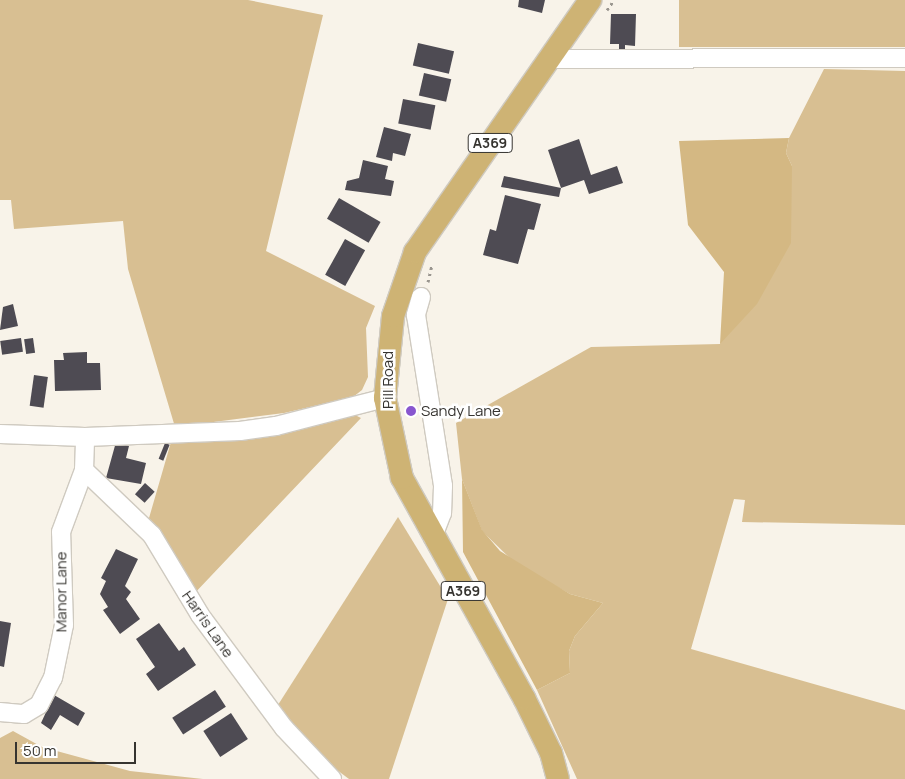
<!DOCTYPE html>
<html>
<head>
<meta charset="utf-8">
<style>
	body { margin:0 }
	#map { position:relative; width:905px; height:779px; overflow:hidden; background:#f8f3e9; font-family:Manrope,sans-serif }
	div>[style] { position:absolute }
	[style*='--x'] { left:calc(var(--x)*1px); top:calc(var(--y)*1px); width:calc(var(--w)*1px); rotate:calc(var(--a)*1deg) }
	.green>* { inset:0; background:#d8bf92; transform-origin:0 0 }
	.forest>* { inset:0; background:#d4b883 }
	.building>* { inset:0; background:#4e4b53; transform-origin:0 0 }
	.path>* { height:3px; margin-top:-1.5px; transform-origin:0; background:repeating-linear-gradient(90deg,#9a968f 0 2.5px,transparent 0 6.5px) }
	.roads { filter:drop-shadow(1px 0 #cfcac0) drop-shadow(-1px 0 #cfcac0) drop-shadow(0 1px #cfcac0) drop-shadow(0 -1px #cfcac0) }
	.minor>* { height:18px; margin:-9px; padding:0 9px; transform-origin:9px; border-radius:9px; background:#fff }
	.major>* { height:22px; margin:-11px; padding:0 11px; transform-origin:11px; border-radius:11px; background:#ceb374 }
	.dots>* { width:14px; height:14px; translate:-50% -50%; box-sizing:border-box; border:2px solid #fff; border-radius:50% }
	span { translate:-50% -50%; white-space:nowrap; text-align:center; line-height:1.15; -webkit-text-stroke:5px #fff; paint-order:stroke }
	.shield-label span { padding:1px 4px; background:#fff; border:1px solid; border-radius:4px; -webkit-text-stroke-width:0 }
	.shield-label { font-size:14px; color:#363430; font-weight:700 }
	.street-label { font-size:15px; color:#363430 }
	.poi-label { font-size:15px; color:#363430 }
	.left { translate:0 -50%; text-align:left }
	.scale { position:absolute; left:15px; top:742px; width:121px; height:22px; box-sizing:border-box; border:2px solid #363430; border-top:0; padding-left:6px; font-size:15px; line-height:18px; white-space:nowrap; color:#363430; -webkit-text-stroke:4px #fff; paint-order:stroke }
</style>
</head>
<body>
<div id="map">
	<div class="green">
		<i style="clip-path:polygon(0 0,248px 0,323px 15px,266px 251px,375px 306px,366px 328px,368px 377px,362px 390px,353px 397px,284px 413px,175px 427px,128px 269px,123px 221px,14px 229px,11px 200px,0 200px)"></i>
		<i style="left:679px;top:0;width:226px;height:47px"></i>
		<i style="clip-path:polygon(824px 69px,905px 71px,905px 525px,742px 522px,745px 500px,734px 499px,691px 649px,905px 710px,905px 779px,577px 779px,537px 690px,570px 673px,569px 651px,575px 636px,603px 603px,570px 594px,516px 564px,482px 531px,462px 479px,456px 423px,591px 347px,720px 344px,792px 166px,786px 153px,789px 138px)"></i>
		<i style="clip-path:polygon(355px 415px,361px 418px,192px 596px,147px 525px,171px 442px,282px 432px)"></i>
		<i style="clip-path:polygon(398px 517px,448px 599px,389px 779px,349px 779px,317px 755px,276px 708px)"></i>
		<i style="clip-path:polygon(13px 731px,42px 747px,130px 771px,203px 779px,0 779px,0 738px)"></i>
	</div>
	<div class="forest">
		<i style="clip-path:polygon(789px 138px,786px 153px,792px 166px,791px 243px,757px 304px,720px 344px,724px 272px,688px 225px,679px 141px)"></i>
		<i style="clip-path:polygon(462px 479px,482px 530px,500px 551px,570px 594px,603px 603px,575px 636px,569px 651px,570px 673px,537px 690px,463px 552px)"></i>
	</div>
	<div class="building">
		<i style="clip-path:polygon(519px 0,545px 0,542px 13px,518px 7px)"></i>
		<i style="clip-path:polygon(611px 14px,636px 14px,635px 46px,625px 45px,625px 53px,619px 53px,619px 44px,610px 44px)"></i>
		<i style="left:418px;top:43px;width:37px;height:23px;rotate:13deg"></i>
		<i style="left:424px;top:73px;width:28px;height:23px;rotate:13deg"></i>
		<i style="left:403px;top:99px;width:33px;height:25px;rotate:11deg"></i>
		<i style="clip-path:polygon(384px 127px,411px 134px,405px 156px,393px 153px,392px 161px,376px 157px)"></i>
		<i style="clip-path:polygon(579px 139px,591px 175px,617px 166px,623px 183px,589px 194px,584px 180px,561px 188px,548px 150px)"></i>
		<i style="clip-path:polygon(363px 160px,388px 166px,385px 179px,394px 181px,391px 196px,345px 190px,347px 181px,359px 178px)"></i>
		<i style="clip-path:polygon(504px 176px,561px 188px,559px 197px,501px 187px)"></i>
		<i style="clip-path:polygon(505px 195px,541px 204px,534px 230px,528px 229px,518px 264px,483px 255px,490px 229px,496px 231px)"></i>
		<i style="left:339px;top:198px;width:48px;height:24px;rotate:30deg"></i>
		<i style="left:345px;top:239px;width:23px;height:41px;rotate:29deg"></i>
		<i style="clip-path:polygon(13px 304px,18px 326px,0 330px,3px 307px)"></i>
		<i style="left:21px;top:338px;width:14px;height:21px;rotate:82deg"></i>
		<i style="left:33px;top:338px;width:15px;height:9px;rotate:82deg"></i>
		<i style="clip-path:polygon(87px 352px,87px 363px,100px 363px,101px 390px,55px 391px,54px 360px,64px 360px,63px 353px)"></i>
		<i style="left:34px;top:375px;width:14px;height:31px;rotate:8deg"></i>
		<i style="clip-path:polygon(116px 442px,129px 446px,126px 458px,146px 463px,141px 484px,106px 478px)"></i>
		<i style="left:165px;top:443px;width:5px;height:17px;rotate:22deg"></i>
		<i style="left:145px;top:483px;width:13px;height:15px;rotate:42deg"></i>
		<i style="clip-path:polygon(116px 549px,138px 559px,125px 586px,131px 592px,126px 599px,140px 619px,120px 634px,103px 610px,108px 607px,100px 594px,106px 581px,101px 578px)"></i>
		<i style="clip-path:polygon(0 621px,11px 623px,4px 667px,0 666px)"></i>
		<i style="clip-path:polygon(159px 623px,179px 651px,184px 647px,196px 665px,158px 691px,146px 674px,155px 667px,136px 639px)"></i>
		<i style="left:215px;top:690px;width:20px;height:51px;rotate:57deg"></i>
		<i style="clip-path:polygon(54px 695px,85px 713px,78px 726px,60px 715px,51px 730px,41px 723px)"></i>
		<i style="left:231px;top:713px;width:31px;height:33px;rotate:57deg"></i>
	</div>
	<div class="path">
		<i style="--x:607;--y:10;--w:12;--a:-55"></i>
		<i style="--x:428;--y:282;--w:18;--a:-77"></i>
	</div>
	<div class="roads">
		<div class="minor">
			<i style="--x:550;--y:59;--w:355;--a:-0.2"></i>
			<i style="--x:421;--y:297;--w:19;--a:106"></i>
			<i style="--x:416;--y:315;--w:173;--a:81"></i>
			<i style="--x:443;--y:486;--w:27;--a:92"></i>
			<i style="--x:442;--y:513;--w:26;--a:111"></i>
			<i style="--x:0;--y:434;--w:85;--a:2"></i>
			<i style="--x:85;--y:437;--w:155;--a:-2.2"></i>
			<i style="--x:240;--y:431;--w:36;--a:-8"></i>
			<i style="--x:276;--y:426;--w:113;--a:-14.4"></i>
			<i style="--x:84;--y:470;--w:94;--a:43.7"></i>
			<i style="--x:152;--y:535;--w:93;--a:59"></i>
			<i style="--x:200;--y:615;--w:141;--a:53.4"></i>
			<i style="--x:284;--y:728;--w:70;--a:46.7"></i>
			<i style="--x:0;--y:712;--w:24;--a:5"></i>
			<i style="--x:24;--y:714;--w:17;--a:-31"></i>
			<i style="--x:39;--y:705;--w:30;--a:-63"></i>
			<i style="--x:53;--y:678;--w:54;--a:-78.3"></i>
			<i style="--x:64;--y:625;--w:93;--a:-91.8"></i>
			<i style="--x:61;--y:532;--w:66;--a:-69.6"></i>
			<i style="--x:84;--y:470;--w:33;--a:-88"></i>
		</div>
		<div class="major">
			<i style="--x:558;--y:779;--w:27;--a:-105"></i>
			<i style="--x:551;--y:753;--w:61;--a:-116.1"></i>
			<i style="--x:524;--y:698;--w:252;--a:-119"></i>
			<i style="--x:402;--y:478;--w:82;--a:-102"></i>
			<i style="--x:385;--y:398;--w:82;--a:-84.4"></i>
			<i style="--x:393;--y:316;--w:68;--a:-71"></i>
			<i style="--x:415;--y:252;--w:307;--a:-55.2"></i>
		</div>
	</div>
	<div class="dots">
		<i style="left:411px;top:411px;background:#8856cf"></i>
	</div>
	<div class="shield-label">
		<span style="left:490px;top:143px">A369</span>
		<span style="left:463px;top:591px">A369</span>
	</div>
	<div class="street-label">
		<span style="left:388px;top:380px;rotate:-90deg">Pill Road</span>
		<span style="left:61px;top:592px;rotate:-90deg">Manor Lane</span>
		<span style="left:208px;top:624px;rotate:55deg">Harris Lane</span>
	</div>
	<div class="poi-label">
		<span class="left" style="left:421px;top:411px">Sandy Lane</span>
	</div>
	<div class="scale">50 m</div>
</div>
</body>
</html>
